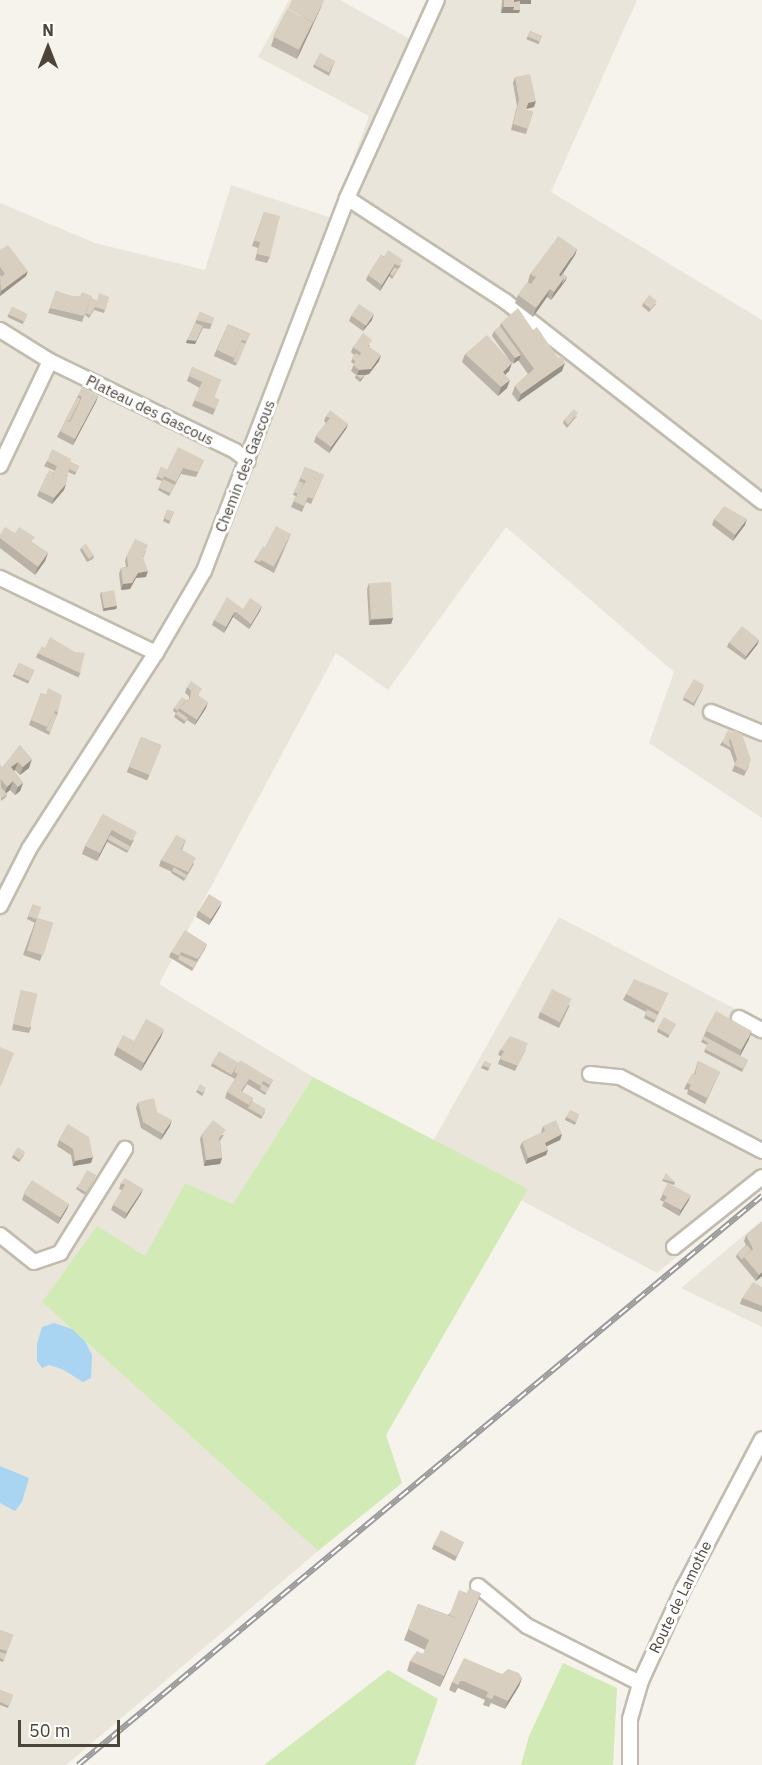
<!DOCTYPE html>
<html>
<head>
<meta charset="utf-8">
<style>
	body { margin:0 }
	#map { position:relative; width:762px; height:1765px; overflow:hidden; background:#f6f3ec; font-family:"IBM Plex Sans",sans-serif }
	div>[style] { position:absolute }
	[style*='--x'] { left:calc(var(--x)*1px); top:calc(var(--y)*1px); width:calc(var(--w)*1px); rotate:calc(var(--a)*1deg) }
	.residential>* { inset:0; background:#eae5da }
	.green>* { inset:0; background:#d2eab5 }
	.water>* { inset:0; background:#a9d4f2 }
	.roads { filter:drop-shadow(2px 0 #c2bbae) drop-shadow(-2px 0 #c2bbae) drop-shadow(0 2px #c2bbae) drop-shadow(0 -2px #c2bbae) }
	.minor>* { height:14px; margin:-7px; padding:0 7px; transform-origin:7px; border-radius:7px; background:#fff }
	.rail>* { height:6px; margin-top:-3px; transform-origin:0; background:repeating-linear-gradient(90deg,#fff 0 11px,#9a9a9a 0 22px); box-sizing:border-box; border-block:2px solid #9a9a9a }
	.wall>* { inset:0; background:#bab2a6; transform-origin:0 0 }
	.shaded-wall>* { inset:0; background:#979187; transform-origin:0 0 }
	.building>* { inset:0; background:#d8cfc1; transform-origin:0 0 }
	span { translate:-50% -50%; white-space:nowrap; text-align:center; line-height:1.15; -webkit-text-stroke:6px #fff; paint-order:stroke }
	.street-label { font-size:15px; color:#4b4439 }
	.north { position:absolute; left:18px; top:18px; width:60px; height:60px; -webkit-text-stroke:4px #fff; paint-order:stroke; rotate:0deg; font-size:16px; font-weight:700; line-height:24px; text-align:center; color:#4b4439 }
	.north::after { content:''; display:block; margin:auto; width:21px; height:27px; background:#4b4439; clip-path:polygon(50% 0,100% 100%,50% 72%,0 100%) }
	.scale { position:absolute; left:18px; top:1720px; width:102px; height:27px; box-sizing:border-box; border:3px solid #4b4439; border-top:0; padding-left:8px; font-size:18px; line-height:21px; white-space:nowrap; color:#4b4439; -webkit-text-stroke:4px #fff; paint-order:stroke }
</style>
</head>
<body>
<div id="map">
	<div class="residential">
		<i style="clip-path:polygon(289px 0,340px 0,410px 39px,428px 0,637px 0,551px 192px,762px 320px,762px 818px,649px 743px,674px 672px,506px 527px,388px 690px,336px 653px,159px 984px,313px 1077px,233px 1204px,185px 1183px,145px 1256px,42px 1302px,318px 1551px,66px 1765px,0 1765px,0 203px,95px 243px,205px 270px,231px 185px,332px 218px,369px 116px,258px 57px)"></i>
		<i style="clip-path:polygon(559px 917px,762px 1023px,762px 1187px,657px 1273px,428px 1150px)"></i>
		<i style="clip-path:polygon(762px 1220px,762px 1327px,681px 1288px)"></i>
	</div>
	<div class="green">
		<i style="clip-path:polygon(313px 1077px,528px 1189px,386px 1435px,402px 1483px,318px 1551px,42px 1302px,97px 1226px,145px 1256px,185px 1183px,233px 1204px)"></i>
		<i style="clip-path:polygon(563px 1663px,617px 1688px,613px 1765px,521px 1765px,529px 1736px)"></i>
		<i style="clip-path:polygon(388px 1670px,438px 1699px,415px 1765px,264px 1765px)"></i>
	</div>
	<div class="water">
		<i style="clip-path:polygon(54px 1323px,72px 1329px,85px 1341px,92px 1355px,91px 1378px,83px 1382px,62px 1369px,49px 1365px,42px 1368px,37px 1361px,37px 1344px,42px 1327px)"></i>
		<i style="clip-path:polygon(0 1466px,29px 1478px,22px 1502px,15px 1511px,0 1503px)"></i>
	</div>
	<div class="roads">
		<div class="minor">
			<i style="--x:347;--y:198;--w:189;--a:33.1"></i>
			<i style="--x:505;--y:301;--w:326;--a:38"></i>
			<i style="--x:0;--y:330;--w:59;--a:31.8"></i>
			<i style="--x:50;--y:361;--w:206;--a:25.9"></i>
			<i style="--x:235;--y:451;--w:16;--a:38"></i>
			<i style="--x:0;--y:466;--w:116;--a:-64.5"></i>
			<i style="--x:0;--y:578;--w:173;--a:25.7"></i>
			<i style="--x:711;--y:712;--w:55;--a:22.4"></i>
			<i style="--x:0;--y:906;--w:64;--a:-63"></i>
			<i style="--x:29;--y:849;--w:234;--a:-57.1"></i>
			<i style="--x:156;--y:653;--w:95;--a:-59.7"></i>
			<i style="--x:204;--y:571;--w:399;--a:-69"></i>
			<i style="--x:347;--y:198;--w:217;--a:-65.6"></i>
			<i style="--x:739;--y:1018;--w:26;--a:28"></i>
			<i style="--x:590;--y:1074;--w:30;--a:6"></i>
			<i style="--x:620;--y:1077;--w:160;--a:27.5"></i>
			<i style="--x:0;--y:1235;--w:43;--a:38.5"></i>
			<i style="--x:34;--y:1262;--w:28;--a:-19"></i>
			<i style="--x:60;--y:1253;--w:123;--a:-58"></i>
			<i style="--x:674;--y:1247;--w:112;--a:-38.5"></i>
			<i style="--x:478;--y:1586;--w:63;--a:39.2"></i>
			<i style="--x:527;--y:1626;--w:127;--a:26.8"></i>
			<i style="--x:630;--y:1765;--w:46;--a:-90"></i>
			<i style="--x:630;--y:1719;--w:37;--a:-74"></i>
			<i style="--x:640;--y:1683;--w:106;--a:-65.4"></i>
			<i style="--x:684;--y:1587;--w:167;--a:-62.2"></i>
		</div>
	</div>
	<div class="rail">
		<i style="--x:78;--y:1765;--w:890;--a:-39.76"></i>
	</div>
	<div class="wall">
		<i style="clip-path:polygon(502px 0,531px 0,530px 4px,520px 4px,519px 13px,501px 13px)"></i>
		<i style="clip-path:polygon(322px 5px,297px 59px,271px 46px,274px 37px)"></i>
		<i style="left:530px;top:31px;width:13px;height:9px;rotate:23deg"></i>
		<i style="clip-path:polygon(335px 61px,329px 76px,313px 67px,314px 64px)"></i>
		<i style="clip-path:polygon(515px 77px,534px 107px,526px 109px,526px 110px,533px 112px,526px 134px,511px 130px,517px 106px,513px 83px)"></i>
		<i style="clip-path:polygon(264px 212px,270px 257px,267px 263px,255px 260px,258px 248px,252px 246px)"></i>
		<i style="clip-path:polygon(577px 249px,575px 255px,563px 273px,566px 280px,551px 300px,547px 297px,533px 317px,515px 303px,518px 295px,528px 282px,530px 274px)"></i>
		<i style="clip-path:polygon(0 250px,26px 276px,0 296px,0 278px,1px 277px,0 275px)"></i>
		<i style="clip-path:polygon(381px 255px,401px 265px,392px 279px,389px 276px,380px 291px,366px 280px,368px 275px)"></i>
		<i style="clip-path:polygon(56px 291px,71px 296px,92px 296px,82px 322px,48px 313px)"></i>
		<i style="clip-path:polygon(109px 297px,104px 313px,94px 310px,89px 318px,85px 315px,91px 298px,97px 301px)"></i>
		<i style="clip-path:polygon(643px 303px,656px 304px,649px 312px,642px 306px)"></i>
		<i style="left:12px;top:307px;width:17px;height:11px;rotate:25deg"></i>
		<i style="clip-path:polygon(200px 312px,214px 318px,210px 329px,203px 328px,195px 344px,186px 343px)"></i>
		<i style="clip-path:polygon(351px 316px,372px 320px,363px 331px,349px 321px)"></i>
		<i style="clip-path:polygon(501px 323px,562px 371px,518px 402px,512px 394px,515px 386px,528px 374px,518px 360px,512px 363px,509px 371px,505px 375px,507px 388px,498px 396px,462px 362px,465px 354px,508px 358px,492px 336px,494px 331px,500px 326px)"></i>
		<i style="left:228px;top:324px;width:24px;height:35px;rotate:24deg"></i>
		<i style="clip-path:polygon(370px 345px,369px 347px,379px 361px,369px 374px,365px 375px,360px 382px,355px 378px,356px 375px,351px 371px,354px 364px,351px 362px,354px 355px,351px 352px,353px 347px)"></i>
		<i style="clip-path:polygon(192px 367px,221px 380px,214px 397px,219px 400px,213px 415px,192px 406px,200px 388px,187px 381px)"></i>
		<i style="left:82px;top:388px;width:18px;height:55px;rotate:27deg"></i>
		<i style="clip-path:polygon(326px 416px,348px 424px,346px 429px,329px 453px,314px 442px,316px 436px,326px 423px,324px 421px)"></i>
		<i style="clip-path:polygon(577px 416px,567px 428px,563px 423px,564px 420px)"></i>
		<i style="clip-path:polygon(204px 460px,196px 477px,181px 474px,169px 496px,158px 490px,162px 481px,156px 479px,161px 467px,167px 470px)"></i>
		<i style="clip-path:polygon(47px 461px,70px 462px,79px 466px,75px 475px,68px 472px,64px 490px,52px 504px,37px 496px,39px 491px,55px 471px,44px 466px)"></i>
		<i style="clip-path:polygon(305px 467px,324px 475px,311px 504px,306px 502px,302px 512px,291px 507px,296px 496px,293px 495px)"></i>
		<i style="clip-path:polygon(167px 510px,174px 512px,169px 524px,163px 521px)"></i>
		<i style="clip-path:polygon(714px 519px,745px 525px,733px 541px,712px 525px)"></i>
		<i style="clip-path:polygon(291px 534px,274px 573px,254px 562px,255px 560px,266px 548px)"></i>
		<i style="clip-path:polygon(0 535px,33px 543px,48px 553px,45px 561px,35px 575px,0 548px)"></i>
		<i style="clip-path:polygon(81px 548px,94px 556px,93px 559px,87px 562px,80px 550px)"></i>
		<i style="clip-path:polygon(146px 551px,143px 558px,146px 577px,136px 578px,130px 589px,121px 590px,119px 574px,121px 568px,126px 567px,125px 561px,127px 555px)"></i>
		<i style="clip-path:polygon(369px 583px,393px 618px,391px 624px,369px 625px,367px 589px)"></i>
		<i style="clip-path:polygon(101px 592px,117px 606px,116px 609px,103px 611px,100px 595px)"></i>
		<i style="clip-path:polygon(262px 606px,260px 611px,249px 629px,233px 617px,224px 633px,212px 625px,214px 620px,243px 609px)"></i>
		<i style="clip-path:polygon(759px 640px,757px 645px,745px 660px,727px 647px,729px 642px)"></i>
		<i style="left:38px;top:653px;width:47px;height:5px;rotate:25deg"></i>
		<i style="left:19px;top:663px;width:17px;height:15px;rotate:25deg"></i>
		<i style="clip-path:polygon(187px 687px,199px 696px,206px 708px,195px 725px,187px 720px,184px 724px,174px 717px,176px 713px,173px 711px,174px 708px,189px 699px,189px 696px,185px 693px)"></i>
		<i style="clip-path:polygon(703px 688px,694px 706px,683px 700px,684px 697px)"></i>
		<i style="clip-path:polygon(41px 693px,46px 695px,58px 712px,49px 735px,29px 725px)"></i>
		<i style="clip-path:polygon(733px 733px,749px 766px,744px 776px,732px 771px,735px 764px,730px 750px,720px 745px,722px 742px)"></i>
		<i style="left:141px;top:737px;width:22px;height:38px;rotate:22deg"></i>
		<i style="clip-path:polygon(20px 745px,29px 768px,20px 775px,15px 770px,14px 771px,23px 783px,20px 791px,15px 795px,10px 790px,6px 793px,7px 794px,6px 797px,1px 801px,0 765px,2px 768px)"></i>
		<i style="clip-path:polygon(103px 814px,134px 840px,127px 853px,107px 842px,97px 861px,82px 854px,85px 846px)"></i>
		<i style="clip-path:polygon(186px 840px,182px 850px,194px 864px,184px 881px,171px 873px,172px 872px,159px 866px,161px 860px)"></i>
		<i style="clip-path:polygon(33px 904px,37px 918px,53px 923px,40px 961px,23px 955px,35px 922px,35px 923px,27px 919px)"></i>
		<i style="clip-path:polygon(220px 907px,209px 925px,196px 917px,198px 911px)"></i>
		<i style="clip-path:polygon(207px 944px,205px 949px,192px 971px,169px 957px,171px 952px)"></i>
		<i style="clip-path:polygon(21px 990px,31px 1028px,29px 1033px,12px 1030px)"></i>
		<i style="clip-path:polygon(668px 993px,654px 1023px,644px 1018px,646px 1012px,623px 1000px,626px 994px)"></i>
		<i style="clip-path:polygon(570px 1005px,559px 1028px,538px 1018px,540px 1012px)"></i>
		<i style="clip-path:polygon(676px 1024px,668px 1038px,657px 1032px,658px 1029px)"></i>
		<i style="clip-path:polygon(706px 1031px,749px 1039px,740px 1056px,748px 1060px,742px 1072px,704px 1052px,707px 1045px,701px 1042px)"></i>
		<i style="clip-path:polygon(161px 1037px,141px 1071px,114px 1055px,117px 1047px,134px 1041px)"></i>
		<i style="clip-path:polygon(526px 1049px,515px 1071px,498px 1064px,501px 1056px,498px 1055px,500px 1050px)"></i>
		<i style="clip-path:polygon(485px 1061px,491px 1064px,488px 1071px,481px 1068px)"></i>
		<i style="clip-path:polygon(698px 1061px,720px 1072px,705px 1104px,687px 1094px,688px 1090px,684px 1089px,687px 1083px,694px 1074px)"></i>
		<i style="clip-path:polygon(212px 1063px,239px 1063px,273px 1080px,265px 1095px,247px 1084px,242px 1092px,253px 1098px,252px 1101px,265px 1112px,261px 1119px,225px 1098px,227px 1092px,235px 1079px,211px 1066px)"></i>
		<i style="clip-path:polygon(197px 1090px,205px 1091px,202px 1096px,196px 1092px)"></i>
		<i style="clip-path:polygon(138px 1102px,170px 1126px,161px 1140px,141px 1128px,136px 1108px)"></i>
		<i style="clip-path:polygon(579px 1114px,575px 1125px,565px 1120px,566px 1117px)"></i>
		<i style="clip-path:polygon(68px 1124px,91px 1163px,73px 1166px,71px 1155px,57px 1146px,59px 1140px)"></i>
		<i style="clip-path:polygon(543px 1126px,562px 1134px,560px 1140px,546px 1146px,548px 1150px,546px 1155px,526px 1164px,520px 1147px,522px 1142px,541px 1133px)"></i>
		<i style="clip-path:polygon(202px 1134px,224px 1135px,220px 1141px,222px 1158px,220px 1164px,204px 1166px,200px 1139px)"></i>
		<i style="clip-path:polygon(13px 1155px,24px 1155px,19px 1162px,12px 1158px)"></i>
		<i style="clip-path:polygon(96px 1175px,85px 1195px,76px 1189px,77px 1187px)"></i>
		<i style="clip-path:polygon(663px 1179px,675px 1182px,674px 1185px,668px 1183px,689px 1200px,679px 1216px,662px 1206px,664px 1202px,660px 1200px,668px 1183px,662px 1181px)"></i>
		<i style="clip-path:polygon(121px 1183px,143px 1189px,141px 1194px,125px 1219px,111px 1210px,113px 1205px,122px 1190px,119px 1189px)"></i>
		<i style="clip-path:polygon(24px 1194px,69px 1204px,67px 1209px,58px 1224px,22px 1200px)"></i>
		<i style="clip-path:polygon(762px 1222px,762px 1276px,756px 1281px,736px 1257px,737px 1254px,746px 1245px,744px 1241px,746px 1235px)"></i>
		<i style="clip-path:polygon(762px 1287px,762px 1312px,740px 1304px,742px 1298px)"></i>
		<i style="clip-path:polygon(464px 1542px,455px 1561px,432px 1549px,434px 1544px)"></i>
		<i style="clip-path:polygon(467px 1593px,481px 1593px,440px 1687px,407px 1671px,410px 1661px,423px 1654px,425px 1650px,404px 1640px,418px 1604px,448px 1615px)"></i>
		<i style="clip-path:polygon(0 1630px,13px 1635px,3px 1662px,0 1661px)"></i>
		<i style="clip-path:polygon(502px 1674px,522px 1678px,519px 1686px,505px 1709px,491px 1703px,489px 1707px,483px 1705px,485px 1700px,458px 1688px,455px 1693px,449px 1690px,452px 1682px)"></i>
		<i style="clip-path:polygon(0 1690px,13px 1695px,8px 1708px,0 1705px)"></i>
	</div>
	<div class="shaded-wall">
		<i style="clip-path:polygon(324px 0,310px 31px,297px 59px,300px 50px)"></i>
		<i style="left:513px;top:0;width:18px;height:4px"></i>
		<i style="clip-path:polygon(503px 7px,514px 7px,520px 10px,519px 13px,501px 13px)"></i>
		<i style="clip-path:polygon(536px 101px,534px 107px,526px 109px,528px 103px)"></i>
		<i style="clip-path:polygon(577px 249px,575px 255px,558px 281px,559px 275px)"></i>
		<i style="clip-path:polygon(395px 264px,393px 270px,380px 291px,382px 285px)"></i>
		<i style="clip-path:polygon(28px 271px,26px 276px,0 296px,1px 291px)"></i>
		<i style="clip-path:polygon(567px 277px,566px 280px,551px 300px,554px 292px,564px 278px)"></i>
		<i style="clip-path:polygon(550px 289px,547px 297px,533px 317px,536px 308px)"></i>
		<i style="clip-path:polygon(374px 314px,372px 320px,363px 331px,365px 326px)"></i>
		<i style="clip-path:polygon(203px 326px,195px 344px,186px 343px,187px 340px)"></i>
		<i style="clip-path:polygon(381px 355px,379px 361px,369px 374px,365px 375px,360px 382px,361px 379px,357px 375px,359px 370px)"></i>
		<i style="clip-path:polygon(521px 355px,519px 360px,513px 364px,515px 358px)"></i>
		<i style="clip-path:polygon(512px 363px,509px 371px,500px 380px,503px 372px)"></i>
		<i style="clip-path:polygon(565px 363px,562px 371px,518px 402px,521px 394px)"></i>
		<i style="clip-path:polygon(510px 380px,507px 388px,498px 396px,501px 387px)"></i>
		<i style="clip-path:polygon(98px 396px,96px 402px,73px 445px,75px 439px)"></i>
		<i style="clip-path:polygon(348px 424px,346px 429px,329px 453px,331px 447px)"></i>
		<i style="clip-path:polygon(66px 484px,64px 490px,52px 504px,54px 498px)"></i>
		<i style="clip-path:polygon(747px 519px,745px 525px,733px 541px,735px 535px)"></i>
		<i style="clip-path:polygon(48px 553px,45px 561px,35px 575px,38px 567px)"></i>
		<i style="clip-path:polygon(148px 571px,146px 577px,136px 578px,130px 589px,121px 590px,123px 584px,138px 573px)"></i>
		<i style="clip-path:polygon(117px 606px,116px 609px,103px 611px,104px 608px)"></i>
		<i style="clip-path:polygon(262px 606px,260px 611px,249px 629px,251px 624px)"></i>
		<i style="clip-path:polygon(235px 611px,233px 617px,224px 633px,226px 627px)"></i>
		<i style="clip-path:polygon(393px 618px,391px 624px,369px 625px,371px 620px)"></i>
		<i style="clip-path:polygon(759px 640px,757px 645px,745px 660px,747px 655px)"></i>
		<i style="clip-path:polygon(208px 702px,206px 708px,195px 725px,197px 720px)"></i>
		<i style="clip-path:polygon(32px 759px,29px 768px,20px 775px,23px 767px)"></i>
		<i style="clip-path:polygon(18px 762px,15px 770px,8px 776px,11px 767px)"></i>
		<i style="clip-path:polygon(13px 781px,10px 790px,4px 795px,7px 787px)"></i>
		<i style="clip-path:polygon(23px 783px,20px 791px,15px 795px,18px 787px)"></i>
		<i style="clip-path:polygon(112px 830px,109px 838px,97px 861px,100px 853px)"></i>
		<i style="clip-path:polygon(222px 902px,220px 907px,209px 925px,211px 919px)"></i>
		<i style="clip-path:polygon(164px 1029px,161px 1037px,141px 1071px,144px 1063px)"></i>
		<i style="clip-path:polygon(752px 1031px,749px 1039px,739px 1058px,742px 1049px)"></i>
		<i style="clip-path:polygon(172px 1120px,170px 1126px,161px 1140px,163px 1134px)"></i>
		<i style="clip-path:polygon(562px 1134px,560px 1140px,543px 1148px,545px 1143px)"></i>
		<i style="clip-path:polygon(548px 1150px,546px 1155px,526px 1164px,528px 1158px)"></i>
		<i style="clip-path:polygon(93px 1157px,91px 1163px,73px 1166px,75px 1161px)"></i>
		<i style="clip-path:polygon(222px 1158px,220px 1164px,204px 1166px,206px 1160px)"></i>
		<i style="clip-path:polygon(143px 1189px,141px 1194px,125px 1219px,127px 1213px)"></i>
		<i style="clip-path:polygon(691px 1195px,689px 1200px,679px 1216px,681px 1210px)"></i>
		<i style="clip-path:polygon(69px 1204px,67px 1209px,58px 1224px,60px 1219px)"></i>
		<i style="clip-path:polygon(762px 1272px,762px 1276px,756px 1281px,759px 1275px)"></i>
		<i style="clip-path:polygon(481px 1593px,477px 1604px,440px 1687px,444px 1676px)"></i>
		<i style="clip-path:polygon(522px 1678px,519px 1686px,505px 1709px,508px 1701px)"></i>
	</div>
	<div class="building">
		<i style="clip-path:polygon(292px 0,324px 0,312px 25px,313px 22px,288px 9px)"></i>
		<i style="left:504px;top:0;width:10px;height:7px"></i>
		<i style="clip-path:polygon(520px 1px,520px 10px,513px 10px,514px 7px,514px 2px)"></i>
		<i style="left:287px;top:9px;width:29px;height:31px;rotate:27deg"></i>
		<i style="left:530px;top:31px;width:13px;height:6px;rotate:23deg"></i>
		<i style="left:320px;top:53px;width:17px;height:13px;rotate:28deg"></i>
		<i style="clip-path:polygon(530px 74px,536px 101px,528px 103px,526px 110px,533px 112px,528px 129px,513px 124px,519px 100px,515px 77px)"></i>
		<i style="clip-path:polygon(264px 212px,280px 216px,270px 257px,257px 254px,260px 242px,254px 241px)"></i>
		<i style="clip-path:polygon(558px 236px,577px 249px,571px 259px,572px 256px,553px 244px)"></i>
		<i style="clip-path:polygon(553px 243px,572px 256px,559px 275px,564px 278px,554px 292px,550px 289px,536px 308px,518px 295px,527px 282px,531px 284px,536px 277px,530px 274px)"></i>
		<i style="clip-path:polygon(8px 245px,28px 271px,1px 291px,0 278px,5px 274px,0 267px,0 250px)"></i>
		<i style="clip-path:polygon(388px 250px,403px 260px,399px 266px,395px 264px,382px 285px,368px 275px,381px 255px,384px 257px)"></i>
		<i style="clip-path:polygon(394px 267px,398px 269px,393px 276px,390px 274px)"></i>
		<i style="clip-path:polygon(563px 273px,567px 277px,562px 284px,564px 278px,561px 276px)"></i>
		<i style="clip-path:polygon(56px 291px,71px 296px,80px 296px,82px 292px,92px 296px,84px 316px,50px 308px)"></i>
		<i style="clip-path:polygon(99px 293px,109px 297px,105px 310px,95px 307px,90px 315px,86px 313px,91px 298px,97px 301px)"></i>
		<i style="left:649px;top:295px;width:10px;height:10px;rotate:37deg"></i>
		<i style="left:359px;top:304px;width:18px;height:14px;rotate:34deg"></i>
		<i style="left:12px;top:307px;width:17px;height:8px;rotate:25deg"></i>
		<i style="clip-path:polygon(518px 308px,533px 330px,537px 327px,558px 358px,562px 356px,565px 363px,521px 394px,515px 386px,534px 369px,501px 323px)"></i>
		<i style="clip-path:polygon(200px 312px,214px 318px,212px 324px,196px 320px)"></i>
		<i style="clip-path:polygon(195px 323px,203px 326px,196px 341px,187px 340px)"></i>
		<i style="clip-path:polygon(228px 324px,250px 334px,247px 341px,242px 340px,234px 358px,217px 350px)"></i>
		<i style="clip-path:polygon(500px 326px,521px 355px,515px 358px,494px 331px)"></i>
		<i style="clip-path:polygon(363px 333px,372px 340px,368px 346px,381px 355px,371px 369px,359px 370px,353px 365px,361px 353px,353px 347px)"></i>
		<i style="clip-path:polygon(487px 335px,512px 363px,503px 372px,510px 380px,501px 387px,465px 354px)"></i>
		<i style="left:241px;top:342px;width:5px;height:21px;rotate:22deg"></i>
		<i style="left:356px;top:353px;width:5px;height:7px;rotate:37deg"></i>
		<i style="clip-path:polygon(192px 367px,221px 380px,214px 397px,219px 400px,215px 409px,194px 400px,202px 382px,189px 376px)"></i>
		<i style="clip-path:polygon(357px 373px,357px 375px,365px 375px,361px 379px,356px 375px)"></i>
		<i style="clip-path:polygon(82px 388px,98px 396px,75px 439px,60px 431px,66px 420px,70px 422px,82px 397px,78px 395px)"></i>
		<i style="left:77px;top:397px;width:4px;height:25px;rotate:27deg"></i>
		<i style="clip-path:polygon(574px 409px,578px 413px,568px 425px,564px 420px)"></i>
		<i style="clip-path:polygon(330px 410px,348px 424px,331px 447px,316px 436px,330px 418px,326px 416px)"></i>
		<i style="clip-path:polygon(178px 447px,204px 460px,198px 472px,183px 468px,176px 482px,164px 476px)"></i>
		<i style="clip-path:polygon(52px 449px,71px 459px,66px 484px,54px 498px,39px 491px,47px 473px,53px 475px,57px 466px,47px 461px)"></i>
		<i style="clip-path:polygon(70px 462px,79px 466px,76px 472px,69px 469px)"></i>
		<i style="left:161px;top:467px;width:7px;height:10px;rotate:27deg"></i>
		<i style="clip-path:polygon(305px 467px,324px 475px,313px 499px,308px 497px,304px 506px,293px 501px,306px 481px,300px 478px)"></i>
		<i style="left:49px;top:470px;width:5px;height:3px;rotate:22deg"></i>
		<i style="clip-path:polygon(163px 479px,175px 485px,170px 493px,159px 488px)"></i>
		<i style="clip-path:polygon(299px 481px,304px 483px,298px 494px,294px 492px)"></i>
		<i style="clip-path:polygon(724px 506px,747px 519px,735px 535px,714px 519px)"></i>
		<i style="clip-path:polygon(167px 510px,174px 512px,170px 521px,164px 518px)"></i>
		<i style="left:276px;top:526px;width:17px;height:37px;rotate:28deg"></i>
		<i style="clip-path:polygon(5px 527px,15px 533px,19px 527px,35px 537px,31px 542px,48px 553px,38px 567px,0 538px,0 535px)"></i>
		<i style="clip-path:polygon(135px 539px,148px 545px,143px 557px,148px 571px,138px 573px,132px 583px,123px 584px,121px 568px,128px 567px,127px 555px)"></i>
		<i style="left:86px;top:544px;width:14px;height:6px;rotate:56deg"></i>
		<i style="clip-path:polygon(263px 546px,266px 548px,260px 562px,255px 560px)"></i>
		<i style="left:391px;top:582px;width:36px;height:22px;rotate:87deg"></i>
		<i style="left:114px;top:590px;width:16px;height:13px;rotate:79deg"></i>
		<i style="clip-path:polygon(227px 597px,243px 609px,250px 598px,262px 606px,251px 624px,235px 611px,226px 627px,214px 620px)"></i>
		<i style="left:742px;top:626px;width:22px;height:21px;rotate:39deg"></i>
		<i style="clip-path:polygon(50px 637px,75px 652px,85px 653px,80px 673px,38px 653px,42px 646px,45px 648px)"></i>
		<i style="left:19px;top:663px;width:17px;height:12px;rotate:25deg"></i>
		<i style="left:694px;top:679px;width:12px;height:21px;rotate:31deg"></i>
		<i style="clip-path:polygon(191px 681px,202px 689px,198px 695px,208px 702px,197px 720px,179px 708px,190px 698px,191px 690px,187px 687px)"></i>
		<i style="clip-path:polygon(48px 688px,62px 695px,58px 712px,55px 711px,47px 727px,31px 720px,41px 693px,46px 695px)"></i>
		<i style="clip-path:polygon(182px 697px,187px 700px,179px 708px,178px 711px,174px 708px)"></i>
		<i style="left:178px;top:711px;width:12px;height:4px;rotate:35deg"></i>
		<i style="clip-path:polygon(54px 713px,57px 715px,50px 732px,46px 730px)"></i>
		<i style="clip-path:polygon(728px 730px,733px 733px,729px 741px,731px 748px,722px 742px)"></i>
		<i style="clip-path:polygon(734px 730px,742px 734px,751px 760px,746px 771px,734px 765px,737px 759px,730px 738px)"></i>
		<i style="left:141px;top:737px;width:22px;height:32px;rotate:22deg"></i>
		<i style="clip-path:polygon(20px 745px,32px 759px,23px 767px,18px 762px,11px 767px,23px 783px,18px 787px,13px 781px,7px 787px,0 778px,0 765px,2px 768px)"></i>
		<i style="clip-path:polygon(0 786px,7px 794px,2px 798px,0 796px)"></i>
		<i style="clip-path:polygon(103px 814px,137px 832px,132px 841px,112px 830px,100px 853px,85px 846px)"></i>
		<i style="left:110px;top:835px;width:23px;height:5px;rotate:29deg"></i>
		<i style="clip-path:polygon(176px 835px,186px 840px,181px 849px,196px 858px,188px 872px,161px 860px)"></i>
		<i style="clip-path:polygon(174px 867px,187px 875px,185px 878px,172px 871px)"></i>
		<i style="left:209px;top:894px;width:15px;height:20px;rotate:32deg"></i>
		<i style="left:33px;top:904px;width:9px;height:13px;rotate:21deg"></i>
		<i style="left:37px;top:918px;width:17px;height:34px;rotate:17deg"></i>
		<i style="clip-path:polygon(185px 930px,207px 944px,198px 959px,181px 952px,179px 956px,171px 952px)"></i>
		<i style="clip-path:polygon(180px 955px,197px 962px,193px 968px,178px 959px)"></i>
		<i style="clip-path:polygon(634px 979px,668px 993px,659px 1012px,626px 994px)"></i>
		<i style="left:552px;top:989px;width:22px;height:26px;rotate:27deg"></i>
		<i style="left:21px;top:990px;width:17px;height:35px;rotate:13deg"></i>
		<i style="clip-path:polygon(647px 1009px,658px 1015px,655px 1020px,645px 1015px)"></i>
		<i style="left:716px;top:1011px;width:41px;height:22px;rotate:29deg"></i>
		<i style="left:664px;top:1017px;width:14px;height:13px;rotate:30deg"></i>
		<i style="clip-path:polygon(146px 1019px,164px 1029px,144px 1063px,117px 1047px,123px 1035px,134px 1041px)"></i>
		<i style="clip-path:polygon(510px 1036px,528px 1043px,518px 1066px,500px 1059px,504px 1051px,500px 1050px)"></i>
		<i style="clip-path:polygon(704px 1036px,748px 1060px,743px 1069px,705px 1049px,708px 1043px,702px 1039px)"></i>
		<i style="clip-path:polygon(0 1047px,14px 1053px,1px 1086px,0 1085px)"></i>
		<i style="left:219px;top:1051px;width:23px;height:14px;rotate:31deg"></i>
		<i style="clip-path:polygon(240px 1060px,273px 1080px,270px 1085px,263px 1081px,261px 1086px,249px 1079px,241px 1091px,253px 1098px,249px 1105px,227px 1092px,238px 1074px,234px 1072px)"></i>
		<i style="clip-path:polygon(485px 1061px,491px 1064px,489px 1068px,482px 1065px)"></i>
		<i style="clip-path:polygon(698px 1061px,720px 1072px,707px 1098px,689px 1089px,691px 1085px,687px 1083px,692px 1073px,695px 1075px)"></i>
		<i style="clip-path:polygon(200px 1084px,206px 1088px,203px 1093px,197px 1090px)"></i>
		<i style="clip-path:polygon(262px 1084px,269px 1088px,266px 1093px,260px 1089px)"></i>
		<i style="clip-path:polygon(154px 1098px,157px 1112px,172px 1120px,163px 1134px,143px 1122px,138px 1102px)"></i>
		<i style="left:252px;top:1101px;width:16px;height:8px;rotate:30deg"></i>
		<i style="clip-path:polygon(570px 1110px,579px 1114px,576px 1122px,566px 1117px)"></i>
		<i style="clip-path:polygon(213px 1120px,226px 1130px,219px 1138px,222px 1158px,206px 1160px,202px 1134px)"></i>
		<i style="clip-path:polygon(556px 1120px,562px 1134px,545px 1143px,548px 1150px,528px 1158px,522px 1142px,545px 1131px,543px 1126px)"></i>
		<i style="clip-path:polygon(68px 1124px,89px 1137px,93px 1157px,75px 1161px,73px 1149px,59px 1140px)"></i>
		<i style="left:18px;top:1147px;width:9px;height:9px;rotate:36deg"></i>
		<i style="left:87px;top:1170px;width:10px;height:20px;rotate:29deg"></i>
		<i style="clip-path:polygon(666px 1173px,675px 1182px,663px 1179px)"></i>
		<i style="clip-path:polygon(125px 1178px,143px 1189px,127px 1213px,113px 1205px,125px 1185px,121px 1183px)"></i>
		<i style="left:32px;top:1180px;width:44px;height:16px;rotate:33deg"></i>
		<i style="clip-path:polygon(668px 1183px,691px 1195px,681px 1210px,664px 1201px,667px 1197px,662px 1194px)"></i>
		<i style="clip-path:polygon(762px 1222px,762px 1272px,759px 1275px,744px 1257px,753px 1249px,746px 1235px)"></i>
		<i style="clip-path:polygon(747px 1245px,751px 1250px,744px 1257px,742px 1260px,737px 1254px)"></i>
		<i style="clip-path:polygon(753px 1282px,762px 1287px,762px 1306px,742px 1298px)"></i>
		<i style="left:441px;top:1530px;width:26px;height:16px;rotate:28deg"></i>
		<i style="clip-path:polygon(469px 1588px,481px 1593px,444px 1676px,410px 1661px,417px 1651px,423px 1654px,429px 1640px,408px 1629px,418px 1604px,455px 1618px)"></i>
		<i style="left:459px;top:1590px;width:9px;height:27px;rotate:21deg"></i>
		<i style="clip-path:polygon(0 1630px,13px 1635px,7px 1651px,0 1649px)"></i>
		<i style="clip-path:polygon(0 1652px,6px 1654px,4px 1660px,0 1658px)"></i>
		<i style="clip-path:polygon(464px 1658px,502px 1674px,508px 1669px,519px 1673px,522px 1678px,508px 1701px,494px 1695px,492px 1699px,486px 1697px,488px 1692px,461px 1680px,458px 1685px,452px 1682px)"></i>
		<i style="clip-path:polygon(0 1690px,13px 1695px,9px 1706px,0 1702px)"></i>
	</div>
	<div class="street-label">
		<span style="left:150px;top:410px;rotate:26deg">Plateau des Gascous</span>
		<span style="left:245px;top:466px;rotate:-69deg">Chemin des Gascous</span>
		<span style="left:680px;top:1597px;rotate:-64deg">Route de Lamothe</span>
	</div>
	<div class="north">N</div>
	<div class="scale">50 m</div>
</div>
</body>
</html>
